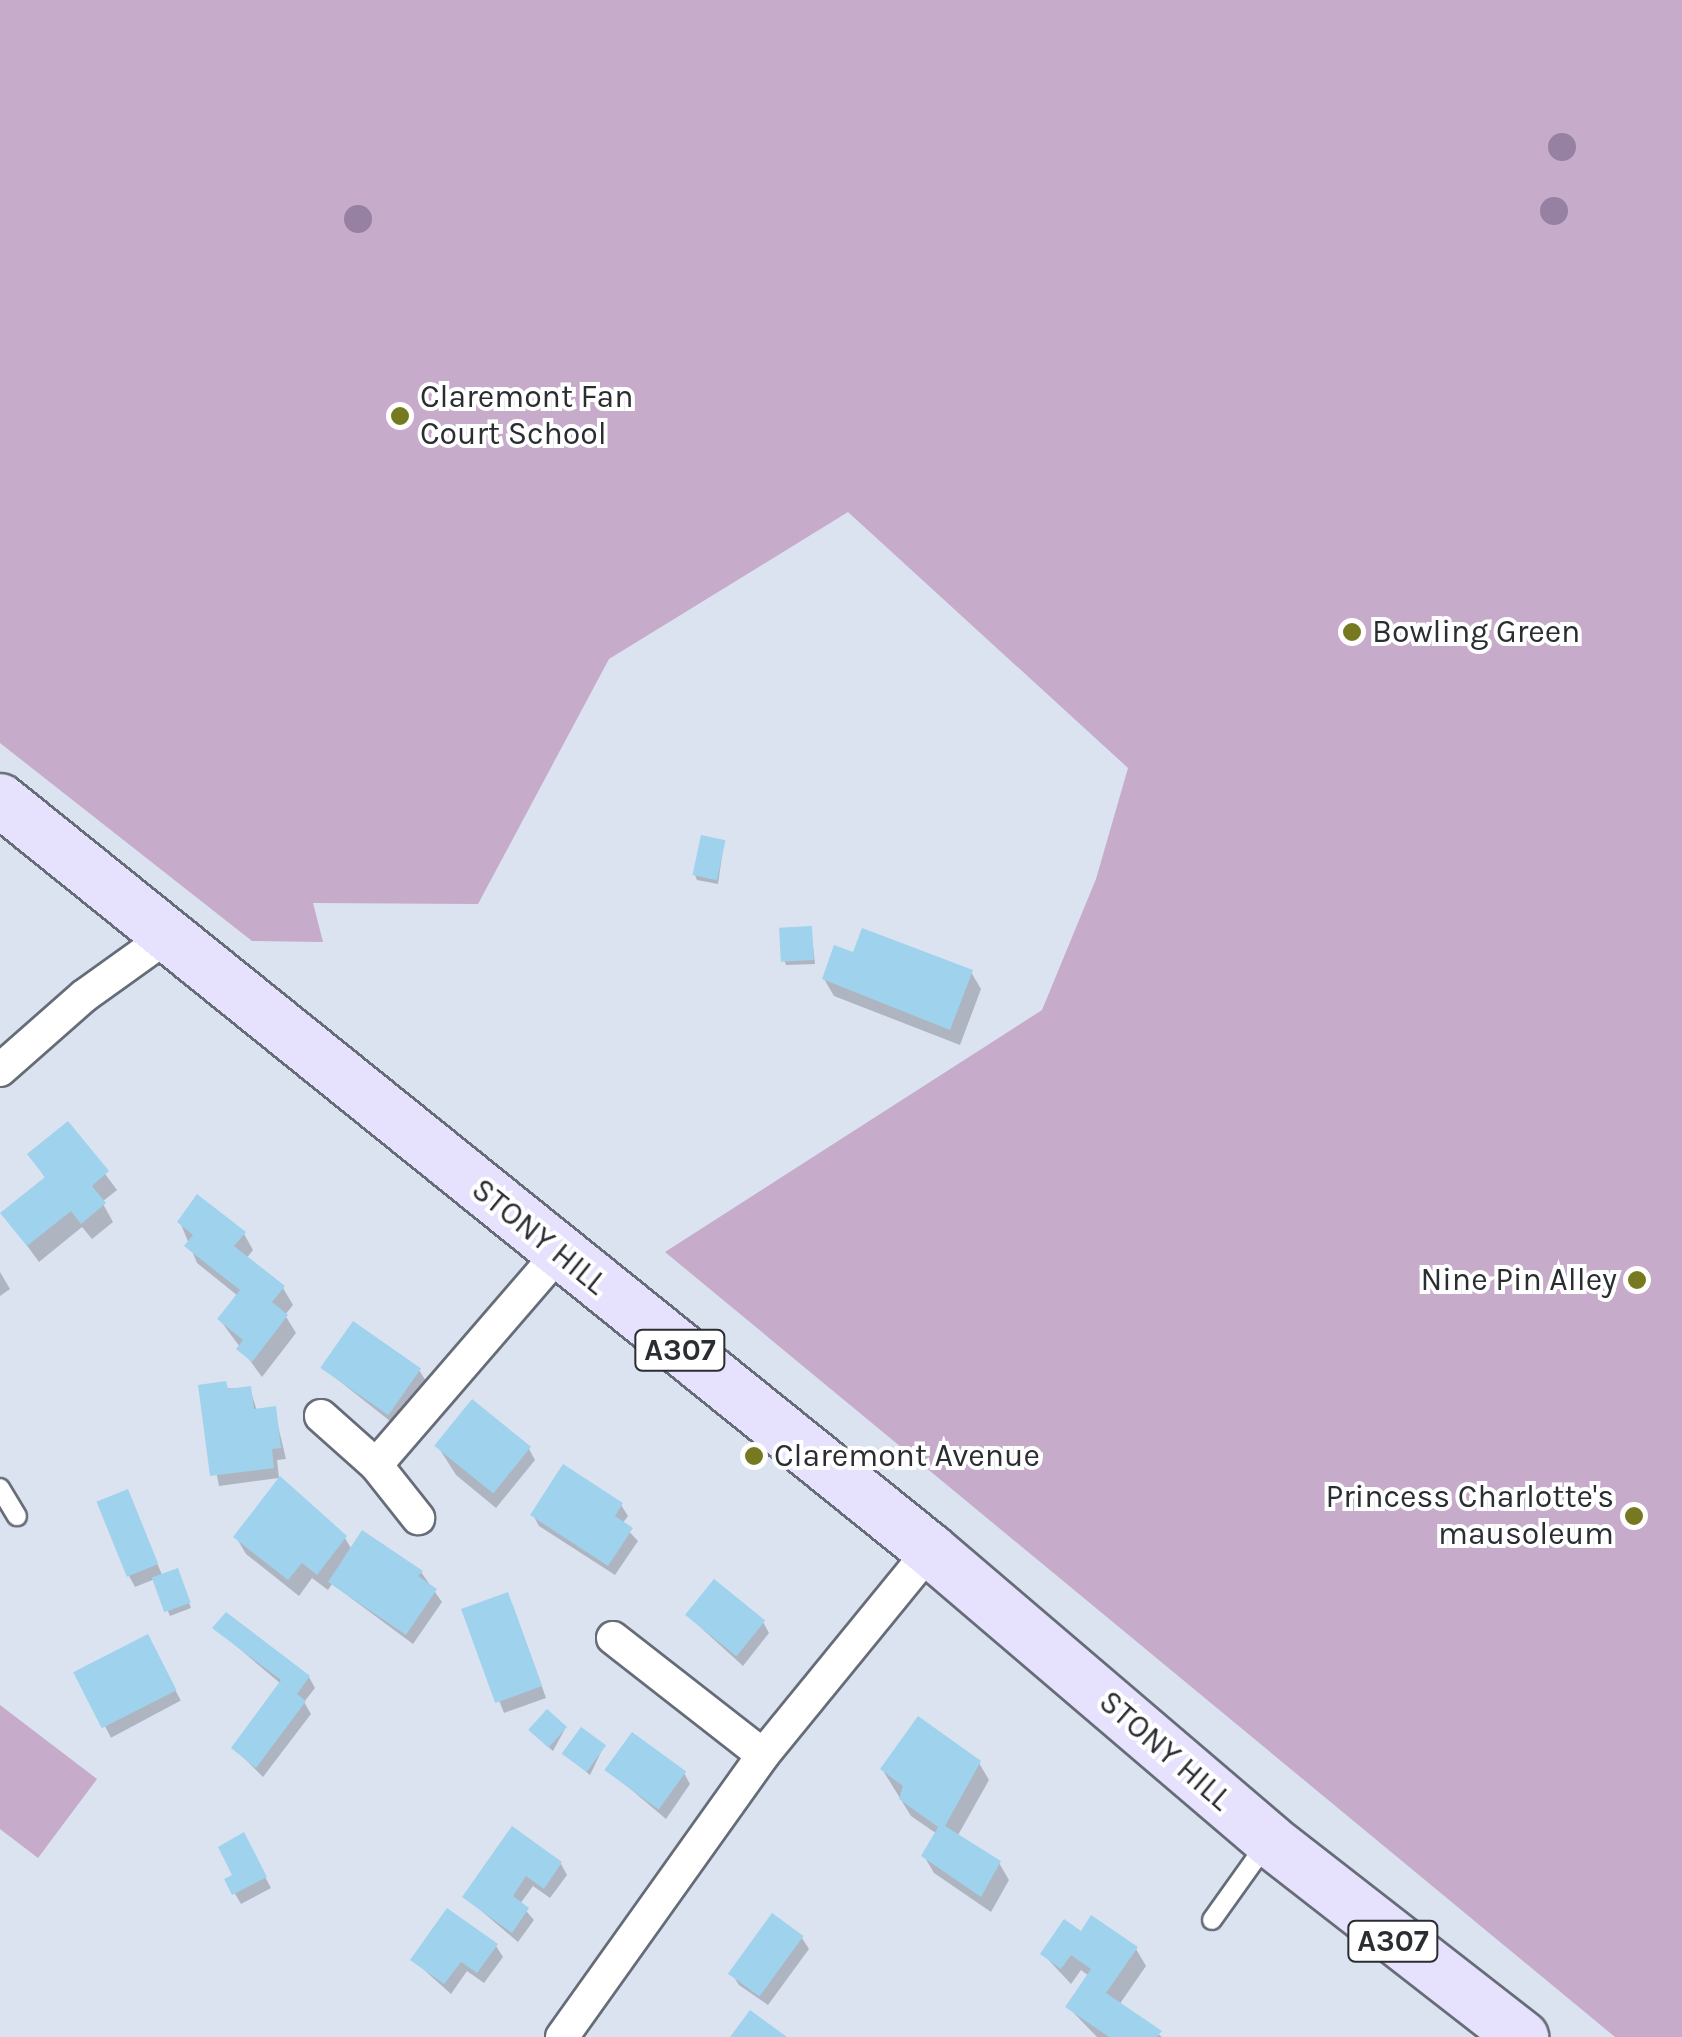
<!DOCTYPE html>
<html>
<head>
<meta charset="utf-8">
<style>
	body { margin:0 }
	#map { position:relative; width:1682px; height:2037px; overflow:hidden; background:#dbe3f1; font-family:Karla,sans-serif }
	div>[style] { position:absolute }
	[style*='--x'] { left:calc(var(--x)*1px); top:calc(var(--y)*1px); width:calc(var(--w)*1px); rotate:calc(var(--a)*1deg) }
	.green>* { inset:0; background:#c6abca }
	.shadow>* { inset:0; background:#0003; transform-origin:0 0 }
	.building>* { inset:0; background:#9fd2ed; transform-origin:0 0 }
	.roads { filter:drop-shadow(2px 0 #666c78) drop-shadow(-2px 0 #666c78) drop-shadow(0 2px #666c78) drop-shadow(0 -2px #666c78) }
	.lane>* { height:18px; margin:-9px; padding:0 9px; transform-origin:9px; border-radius:9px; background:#fff }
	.street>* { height:32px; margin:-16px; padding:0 16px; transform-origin:16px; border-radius:16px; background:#fff }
	.primary>* { height:52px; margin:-26px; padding:0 26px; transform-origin:26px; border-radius:26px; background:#e6e2fd }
	.trees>* { width:28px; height:28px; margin:-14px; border-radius:50%; background:#9681a3 }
	.dots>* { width:28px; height:28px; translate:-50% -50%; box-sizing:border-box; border:5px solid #fff; border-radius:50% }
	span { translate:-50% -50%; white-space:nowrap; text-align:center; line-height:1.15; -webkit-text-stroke:8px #fff; paint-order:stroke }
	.shield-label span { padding:2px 8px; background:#fff; border:2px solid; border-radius:8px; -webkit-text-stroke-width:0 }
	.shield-label { font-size:30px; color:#2a2d32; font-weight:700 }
	.poi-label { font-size:32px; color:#2a2d32 }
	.left { translate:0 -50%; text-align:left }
	.right { translate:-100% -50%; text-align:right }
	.street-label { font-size:32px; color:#2a2d32 }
</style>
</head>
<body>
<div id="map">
	<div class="green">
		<i style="clip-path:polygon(0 0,1682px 0,1682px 2037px,1615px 2037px,665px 1252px,1042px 1010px,1096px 879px,1128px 768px,848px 512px,609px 659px,478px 904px,313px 903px,323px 942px,252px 941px,0 743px)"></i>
		<i style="clip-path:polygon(0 1705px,97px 1779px,38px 1858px,0 1829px)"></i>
	</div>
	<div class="shadow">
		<i style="clip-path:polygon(724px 842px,718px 884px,697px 880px,695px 875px)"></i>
		<i style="clip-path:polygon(811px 928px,815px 964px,786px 965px,784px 960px)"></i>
		<i style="clip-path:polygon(854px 956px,971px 972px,981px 989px,960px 1045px,834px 996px,824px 979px)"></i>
		<i style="clip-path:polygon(68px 1124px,117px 1190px,102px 1202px,113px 1222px,92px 1239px,82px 1227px,39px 1262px,4px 1214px,46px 1179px,30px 1155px)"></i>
		<i style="clip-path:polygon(180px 1222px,244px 1234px,253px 1250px,246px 1259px,283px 1288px,293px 1305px,285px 1315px,296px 1333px,262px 1377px,220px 1320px,238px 1296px,197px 1263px)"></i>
		<i style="clip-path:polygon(0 1272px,10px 1289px,0 1296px)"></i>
		<i style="clip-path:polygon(323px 1368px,419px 1370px,426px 1381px,395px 1425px)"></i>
		<i style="clip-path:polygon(200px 1387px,250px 1389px,257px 1411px,274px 1409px,286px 1459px,277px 1460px,279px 1478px,219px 1486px)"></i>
		<i style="clip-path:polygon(437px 1445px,529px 1449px,535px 1460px,496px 1508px,456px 1475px)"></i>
		<i style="clip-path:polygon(127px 1492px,163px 1577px,179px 1576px,191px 1608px,170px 1616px,155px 1579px,135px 1587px,129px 1576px,100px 1504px)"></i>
		<i style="clip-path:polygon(621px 1505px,628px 1516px,622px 1524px,638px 1541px,615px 1575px,539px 1526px,533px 1515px)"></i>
		<i style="clip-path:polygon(236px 1537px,345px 1538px,352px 1550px,421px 1572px,442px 1602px,413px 1644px,332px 1584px,328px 1590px,312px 1578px,299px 1596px,246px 1554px)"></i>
		<i style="clip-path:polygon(513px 1606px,546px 1698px,504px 1713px,464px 1611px)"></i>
		<i style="clip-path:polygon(688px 1616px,763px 1622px,769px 1633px,743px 1666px)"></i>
		<i style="clip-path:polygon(216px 1629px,309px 1677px,315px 1688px,304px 1702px,311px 1714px,263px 1777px,234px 1748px,281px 1684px)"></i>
		<i style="left:147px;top:1637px;width:72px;height:79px;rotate:62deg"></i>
		<i style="clip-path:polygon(565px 1729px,553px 1751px,535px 1735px)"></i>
		<i style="clip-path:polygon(604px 1746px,590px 1775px,565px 1754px)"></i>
		<i style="clip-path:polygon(979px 1763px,989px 1780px,957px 1837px,999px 1863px,1009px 1880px,991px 1912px,934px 1873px,924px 1856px,937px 1834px,911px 1816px,882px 1769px)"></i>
		<i style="clip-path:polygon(608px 1770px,684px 1773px,690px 1784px,666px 1819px)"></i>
		<i style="clip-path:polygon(243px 1836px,271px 1888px,241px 1904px,227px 1880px,235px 1876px)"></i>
		<i style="clip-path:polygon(561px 1864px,567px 1875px,550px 1898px,533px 1886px,520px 1904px,534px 1920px,518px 1942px,465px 1897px)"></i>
		<i style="clip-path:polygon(802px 1938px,809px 1949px,768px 2005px,739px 1985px,732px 1974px)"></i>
		<i style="clip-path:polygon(496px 1946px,503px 1957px,484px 1983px,467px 1971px,451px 1994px,413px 1960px)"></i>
		<i style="clip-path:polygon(1136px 1949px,1146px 1966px,1119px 2005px,1162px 2037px,1097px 2037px,1068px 2007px,1089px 1976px,1081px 1970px,1071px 1984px,1043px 1954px)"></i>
	</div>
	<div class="building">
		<i style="left:701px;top:835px;width:25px;height:41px;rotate:12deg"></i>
		<i style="left:812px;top:926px;width:34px;height:33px;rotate:87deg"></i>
		<i style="clip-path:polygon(862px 928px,973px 970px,950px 1030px,822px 979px,834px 945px,853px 952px)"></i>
		<i style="clip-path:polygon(68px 1121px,109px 1171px,92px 1186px,106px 1203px,81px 1224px,71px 1211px,27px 1246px,0 1213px,45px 1177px,27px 1154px)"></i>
		<i style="clip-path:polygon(197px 1194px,246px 1232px,234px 1246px,285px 1286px,272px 1302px,288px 1315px,252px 1362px,236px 1349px,243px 1340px,217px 1319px,240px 1290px,184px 1246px,193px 1235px,177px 1222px)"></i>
		<i style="left:353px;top:1321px;width:83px;height:57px;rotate:35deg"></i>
		<i style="clip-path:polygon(226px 1381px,228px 1389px,251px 1386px,254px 1409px,276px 1406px,281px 1448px,272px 1449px,274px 1468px,210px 1476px,198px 1385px)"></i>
		<i style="left:472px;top:1399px;width:76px;height:60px;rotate:39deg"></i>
		<i style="clip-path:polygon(563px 1464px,623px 1503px,615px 1516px,633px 1528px,608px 1566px,530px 1515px)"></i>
		<i style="clip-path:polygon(280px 1476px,347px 1536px,317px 1575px,302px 1563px,288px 1580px,233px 1537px)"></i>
		<i style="left:128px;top:1489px;width:81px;height:34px;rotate:68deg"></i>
		<i style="clip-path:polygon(362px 1530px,423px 1571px,418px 1576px,437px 1589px,406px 1635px,328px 1582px)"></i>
		<i style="left:178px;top:1568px;width:37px;height:28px;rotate:70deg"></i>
		<i style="left:714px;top:1579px;width:66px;height:46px;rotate:39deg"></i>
		<i style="left:508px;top:1592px;width:100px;height:50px;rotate:70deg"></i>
		<i style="clip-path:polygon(226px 1612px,310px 1676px,297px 1694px,306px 1701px,256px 1768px,231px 1748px,281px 1680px,212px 1628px)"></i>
		<i style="left:148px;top:1634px;width:63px;height:84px;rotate:63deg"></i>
		<i style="left:547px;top:1709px;width:27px;height:28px;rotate:42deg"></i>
		<i style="clip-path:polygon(918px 1716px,981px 1761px,945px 1826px,1001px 1861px,981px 1897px,921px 1856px,938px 1827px,899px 1799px,903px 1786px,880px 1769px)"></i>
		<i style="left:581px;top:1727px;width:31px;height:33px;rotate:36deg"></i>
		<i style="left:632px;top:1732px;width:67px;height:47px;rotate:36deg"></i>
		<i style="clip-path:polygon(512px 1826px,562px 1862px,544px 1889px,526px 1876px,513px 1896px,529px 1908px,512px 1933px,462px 1897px)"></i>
		<i style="clip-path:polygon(244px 1832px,267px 1877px,232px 1895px,224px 1879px,232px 1875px,218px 1847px)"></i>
		<i style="clip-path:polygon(447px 1908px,498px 1944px,477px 1973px,461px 1962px,444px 1984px,410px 1960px)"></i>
		<i style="left:772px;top:1913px;width:39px;height:75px;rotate:36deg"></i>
		<i style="clip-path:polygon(1091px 1915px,1138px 1947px,1106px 1993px,1162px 2031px,1157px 2037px,1109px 2037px,1065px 2007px,1091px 1969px,1071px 1955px,1061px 1969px,1040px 1954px,1064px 1919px,1081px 1931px)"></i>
		<i style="clip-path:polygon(750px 2010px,787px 2037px,730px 2037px)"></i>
	</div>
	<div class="roads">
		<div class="lane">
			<i style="--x:0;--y:1488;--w:33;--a:59"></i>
			<i style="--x:1212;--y:1920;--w:95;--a:-54.5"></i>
		</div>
		<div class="street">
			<i style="--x:0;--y:1070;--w:112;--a:-41.4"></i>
			<i style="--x:84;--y:996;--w:100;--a:-35.6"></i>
			<i style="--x:321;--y:1416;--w:74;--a:41.7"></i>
			<i style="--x:376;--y:1465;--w:68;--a:51.6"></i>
			<i style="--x:376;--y:1465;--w:280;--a:-49.2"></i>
			<i style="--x:613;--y:1638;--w:190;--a:38"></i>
			<i style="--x:562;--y:2037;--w:346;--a:-54.5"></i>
			<i style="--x:763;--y:1755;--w:264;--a:-50.8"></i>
		</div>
		<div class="primary">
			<i style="--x:0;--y:800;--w:1195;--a:38.88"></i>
			<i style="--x:930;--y:1550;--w:446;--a:40.5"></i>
			<i style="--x:1269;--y:1840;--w:321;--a:37.9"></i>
		</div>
	</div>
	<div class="trees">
		<i style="left:1562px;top:147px"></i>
		<i style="left:1554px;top:211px"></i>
		<i style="left:358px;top:219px"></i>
	</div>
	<div class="dots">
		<i style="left:400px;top:416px;background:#777921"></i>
		<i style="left:1352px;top:632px;background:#777921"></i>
		<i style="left:1637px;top:1280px;background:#777921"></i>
		<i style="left:754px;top:1456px;background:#777921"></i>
		<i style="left:1634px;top:1516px;background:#777921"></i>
	</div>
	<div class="shield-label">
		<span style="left:680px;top:1350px">A307</span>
		<span style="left:1393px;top:1941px">A307</span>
	</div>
	<div class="poi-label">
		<span class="left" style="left:420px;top:416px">Claremont Fan<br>Court School</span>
		<span class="left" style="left:1372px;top:632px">Bowling Green</span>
		<span class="right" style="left:1617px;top:1280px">Nine Pin Alley</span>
		<span class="left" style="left:774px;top:1456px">Claremont Avenue</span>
		<span class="right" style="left:1614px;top:1516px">Princess Charlotte's<br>mausoleum</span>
	</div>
	<div class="street-label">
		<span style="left:539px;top:1237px;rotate:39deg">STONY HILL</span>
		<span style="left:1165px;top:1751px;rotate:41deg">STONY HILL</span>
	</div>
</div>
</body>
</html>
